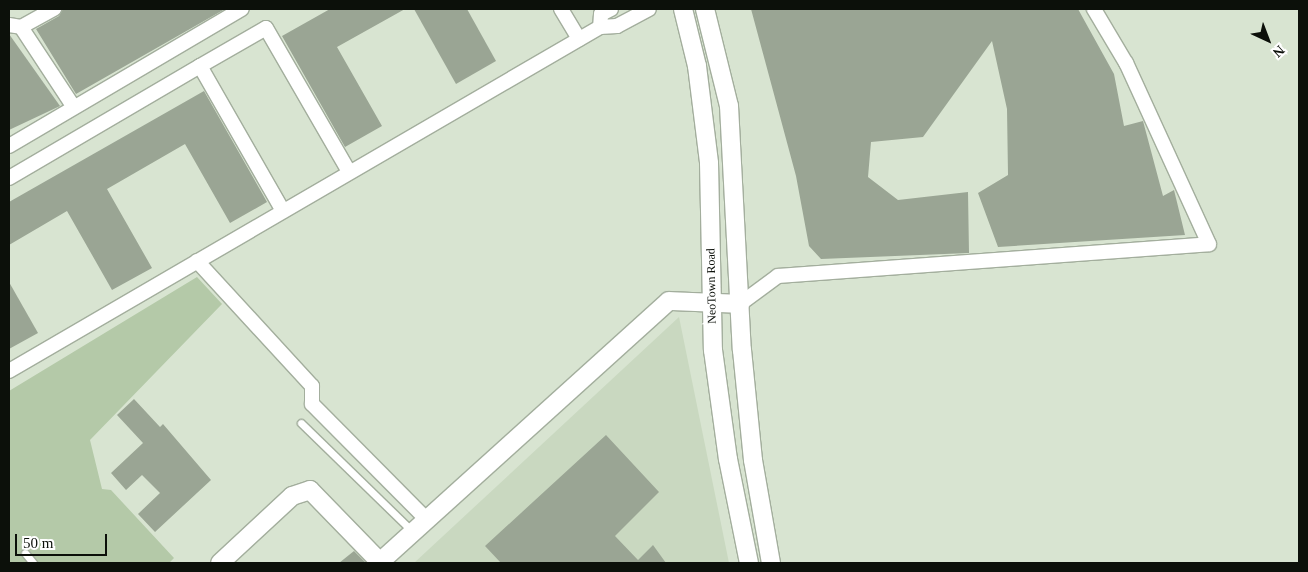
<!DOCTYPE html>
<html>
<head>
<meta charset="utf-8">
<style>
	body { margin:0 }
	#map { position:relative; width:1308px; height:572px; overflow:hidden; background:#d8e4d1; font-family:"Times New Roman",serif }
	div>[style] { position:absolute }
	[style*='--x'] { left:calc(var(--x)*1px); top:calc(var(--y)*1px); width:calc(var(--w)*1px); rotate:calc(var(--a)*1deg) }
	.built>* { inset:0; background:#c9d8c0 }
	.green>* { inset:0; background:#b4c9a8 }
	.building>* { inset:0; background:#9aa594 }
	.roads { filter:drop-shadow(1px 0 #a3ae9d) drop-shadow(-1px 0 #a3ae9d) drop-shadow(0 1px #a3ae9d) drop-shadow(0 -1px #a3ae9d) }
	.service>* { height:7px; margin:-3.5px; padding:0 3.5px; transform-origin:3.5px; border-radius:3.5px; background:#fff }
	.minor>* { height:14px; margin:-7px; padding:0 7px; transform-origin:7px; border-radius:7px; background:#fff }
	.tertiary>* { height:18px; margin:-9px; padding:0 9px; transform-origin:9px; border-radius:9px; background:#fff }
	span { translate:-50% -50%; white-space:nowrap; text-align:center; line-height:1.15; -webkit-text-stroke:4.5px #fff; paint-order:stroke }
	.street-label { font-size:12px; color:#0c100a }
	.frame { position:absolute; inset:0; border:10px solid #0c100a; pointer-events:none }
	.north { position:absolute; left:1243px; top:15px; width:50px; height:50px; -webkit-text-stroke:4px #fff; paint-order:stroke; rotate:137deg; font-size:14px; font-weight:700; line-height:20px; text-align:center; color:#0c100a }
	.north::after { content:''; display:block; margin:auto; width:18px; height:22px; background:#0c100a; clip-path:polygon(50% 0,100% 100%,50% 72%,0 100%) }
	.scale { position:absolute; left:15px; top:534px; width:92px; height:22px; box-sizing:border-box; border:2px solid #0c100a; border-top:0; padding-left:6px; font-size:15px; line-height:18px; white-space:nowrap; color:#0c100a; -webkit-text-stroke:4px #fff; paint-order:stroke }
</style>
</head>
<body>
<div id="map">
	<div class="built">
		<i style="clip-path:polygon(679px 317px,729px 563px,414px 563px)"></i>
	</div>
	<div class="green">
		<i style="clip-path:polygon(197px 277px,222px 304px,90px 440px,102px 489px,111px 490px,174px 558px,169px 563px,9px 563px,9px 391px)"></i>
	</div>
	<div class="building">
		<i style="clip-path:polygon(63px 9px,225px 9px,76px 94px,36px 29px,59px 16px)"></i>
		<i style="clip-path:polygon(330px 9px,405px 9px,337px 47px,382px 126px,345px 147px,282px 36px)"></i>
		<i style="clip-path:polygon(414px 9px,467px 9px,496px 61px,456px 84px)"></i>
		<i style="clip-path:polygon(751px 9px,1078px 9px,1114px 74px,1124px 126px,1143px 121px,1163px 196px,1174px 190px,1185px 235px,998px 247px,978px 193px,1008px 175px,1007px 109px,992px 41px,923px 137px,871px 142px,868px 177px,898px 200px,968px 192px,969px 253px,821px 259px,809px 246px,796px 176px)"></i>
		<i style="clip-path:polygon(9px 34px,60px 106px,9px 130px)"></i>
		<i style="clip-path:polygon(204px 91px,267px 202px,230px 223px,185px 144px,107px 189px,152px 268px,112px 290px,67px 211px,9px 245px,9px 202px)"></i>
		<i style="clip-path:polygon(9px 282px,38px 333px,9px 349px)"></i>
		<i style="clip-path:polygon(134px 399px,160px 427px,163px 424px,211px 480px,155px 532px,138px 514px,160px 493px,142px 475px,126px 490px,111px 473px,143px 443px,117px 415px)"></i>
		<i style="clip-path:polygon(606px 435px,659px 492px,615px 536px,638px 560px,653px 545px,666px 563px,501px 563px,485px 546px)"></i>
		<i style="clip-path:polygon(354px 551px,366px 563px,339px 563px)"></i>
	</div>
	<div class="roads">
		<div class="service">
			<i style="--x:301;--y:423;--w:156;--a:44.2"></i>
			<i style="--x:25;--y:553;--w:13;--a:51"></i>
		</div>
		<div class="minor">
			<i style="--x:561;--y:9;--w:35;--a:59"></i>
			<i style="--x:611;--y:9;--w:11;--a:153"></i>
			<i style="--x:601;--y:14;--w:13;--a:94"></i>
			<i style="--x:600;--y:27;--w:17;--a:-3"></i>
			<i style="--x:617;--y:26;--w:36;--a:-28"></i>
			<i style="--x:9;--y:25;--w:12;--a:9"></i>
			<i style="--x:21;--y:27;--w:38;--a:-29"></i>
			<i style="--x:21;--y:27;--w:95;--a:56.6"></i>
			<i style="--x:200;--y:66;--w:76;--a:-29.9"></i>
			<i style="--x:266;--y:28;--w:166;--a:60"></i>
			<i style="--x:9;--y:146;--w:270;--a:-30.5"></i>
			<i style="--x:9;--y:178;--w:221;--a:-30.4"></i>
			<i style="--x:200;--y:66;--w:167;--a:60.2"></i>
			<i style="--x:197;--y:261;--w:170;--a:47.4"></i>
			<i style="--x:312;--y:386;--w:18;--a:90"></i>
			<i style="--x:312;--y:404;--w:163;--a:45.2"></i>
			<i style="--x:740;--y:304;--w:47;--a:-36.4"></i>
			<i style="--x:778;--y:276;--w:432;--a:-4.2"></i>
			<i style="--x:1209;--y:244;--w:199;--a:-114.6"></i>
			<i style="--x:1126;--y:63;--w:63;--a:-120.7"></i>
			<i style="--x:9;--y:371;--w:684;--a:-30.2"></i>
		</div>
		<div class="tertiary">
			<i style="--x:683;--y:9;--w:59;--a:76.2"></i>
			<i style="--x:697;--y:66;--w:98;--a:82.9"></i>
			<i style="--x:709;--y:163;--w:187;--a:88.8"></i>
			<i style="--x:713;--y:350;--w:110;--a:82.2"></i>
			<i style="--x:728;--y:459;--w:106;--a:78.6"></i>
			<i style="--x:705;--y:9;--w:100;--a:76.1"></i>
			<i style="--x:729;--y:106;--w:244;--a:87"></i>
			<i style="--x:742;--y:350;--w:111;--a:84.3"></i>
			<i style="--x:753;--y:460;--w:105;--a:80.1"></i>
			<i style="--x:220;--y:563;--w:98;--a:-42.9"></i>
			<i style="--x:292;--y:496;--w:19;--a:-18"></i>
			<i style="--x:310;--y:490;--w:100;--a:45.8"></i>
			<i style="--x:380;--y:562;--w:389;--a:-42.1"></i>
			<i style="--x:669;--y:301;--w:71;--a:2.4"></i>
		</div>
	</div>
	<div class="street-label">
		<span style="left:712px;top:286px;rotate:-91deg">NeoTown Road</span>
	</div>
	<div class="frame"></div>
	<div class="north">N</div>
	<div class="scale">50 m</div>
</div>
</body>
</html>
